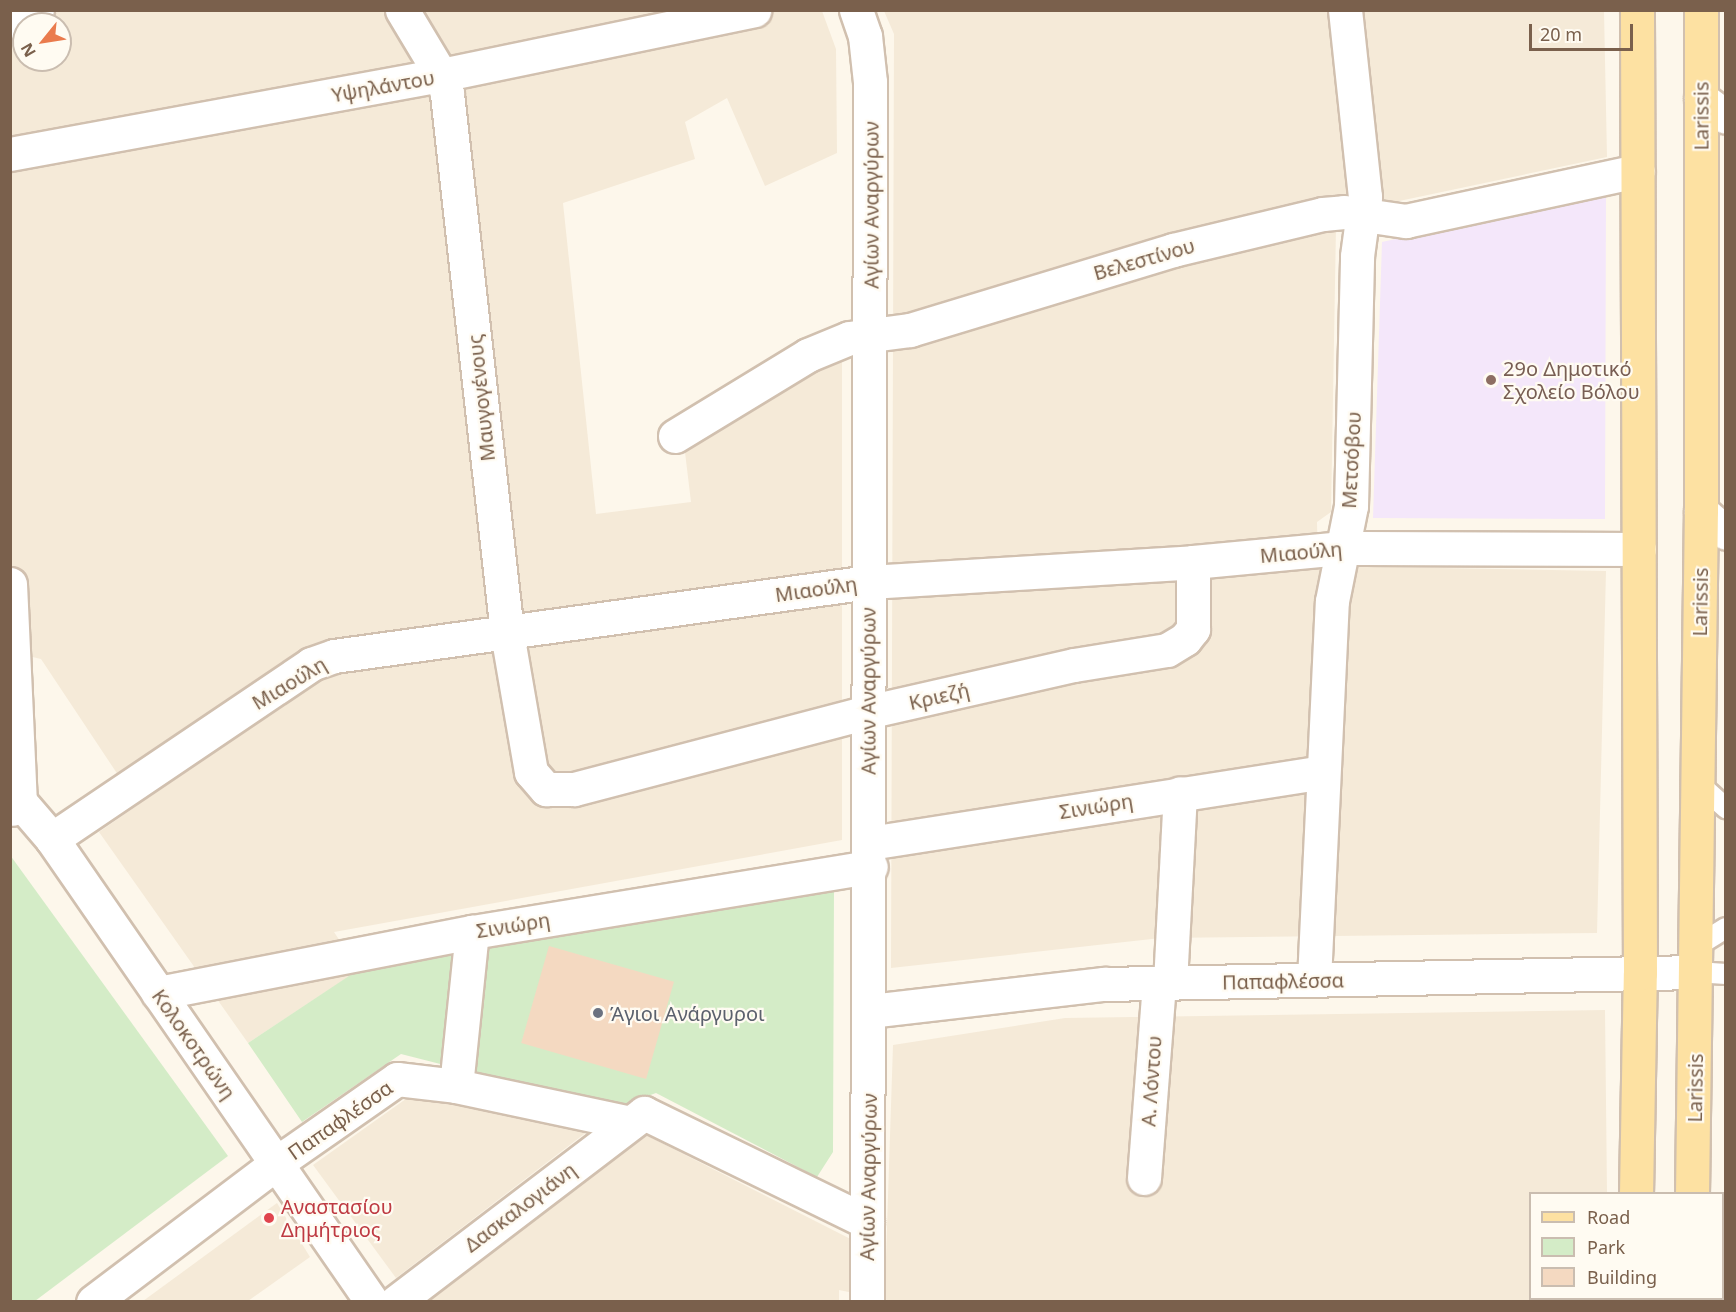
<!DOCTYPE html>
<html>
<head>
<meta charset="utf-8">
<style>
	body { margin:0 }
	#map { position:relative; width:1736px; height:1312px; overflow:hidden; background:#fdf7eb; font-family:"Noto Sans",sans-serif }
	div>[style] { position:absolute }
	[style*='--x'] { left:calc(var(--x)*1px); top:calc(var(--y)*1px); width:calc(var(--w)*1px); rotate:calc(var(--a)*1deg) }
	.residential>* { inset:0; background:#f5ead8 }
	.education>* { inset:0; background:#f4e7fa }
	.green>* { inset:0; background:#d4ecc7 }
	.building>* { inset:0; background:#f4d9c1; transform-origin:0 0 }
	.roads { filter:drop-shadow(2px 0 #d1c0af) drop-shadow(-2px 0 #d1c0af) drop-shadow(0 2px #d1c0af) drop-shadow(0 -2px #d1c0af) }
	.lane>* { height:20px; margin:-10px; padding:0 10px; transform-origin:10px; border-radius:10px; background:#fff }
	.street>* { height:33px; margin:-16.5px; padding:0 16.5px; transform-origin:16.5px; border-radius:16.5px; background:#fff }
	.primary>* { height:33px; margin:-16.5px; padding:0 16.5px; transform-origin:16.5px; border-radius:16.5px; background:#fde1a2 }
	.dots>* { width:16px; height:16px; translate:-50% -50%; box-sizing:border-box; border:3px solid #fffbf2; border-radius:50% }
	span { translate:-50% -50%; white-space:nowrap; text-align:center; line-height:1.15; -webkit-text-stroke:4.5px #fffbf2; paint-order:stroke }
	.street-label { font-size:20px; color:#7a604c }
	.education-label { font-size:20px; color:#785e54 }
	.left { translate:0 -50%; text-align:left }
	.worship-label { font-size:20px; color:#5b616d }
	.health-label { font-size:20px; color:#be3a42 }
	.frame { position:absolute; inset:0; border:12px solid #7a604c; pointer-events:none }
	.legend { position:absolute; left:1529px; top:1192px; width:195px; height:108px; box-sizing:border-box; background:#fffbf2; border:2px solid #cabdb0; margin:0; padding:8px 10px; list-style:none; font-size:18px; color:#7a604c }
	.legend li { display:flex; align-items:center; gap:12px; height:30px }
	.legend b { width:30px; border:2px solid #cabdb0 }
	.north { position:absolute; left:12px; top:12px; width:60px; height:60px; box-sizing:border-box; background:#fffbf2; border:2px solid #cabdb0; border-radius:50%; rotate:240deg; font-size:16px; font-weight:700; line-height:24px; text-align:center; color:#7a604c }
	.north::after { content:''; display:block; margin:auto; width:21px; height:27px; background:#ea7b4d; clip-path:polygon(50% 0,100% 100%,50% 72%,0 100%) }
	.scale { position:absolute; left:1529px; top:24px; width:104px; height:27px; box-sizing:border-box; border:3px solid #7a604c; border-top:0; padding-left:8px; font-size:18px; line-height:21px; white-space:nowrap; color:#7a604c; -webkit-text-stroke:4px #fffbf2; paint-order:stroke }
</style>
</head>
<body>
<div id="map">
	<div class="residential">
		<i style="clip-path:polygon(evenodd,11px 11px,822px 11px,836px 49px,837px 153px,765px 186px,727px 98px,685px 122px,695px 159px,563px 203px,596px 514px,691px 502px,684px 444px,828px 357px,842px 356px,842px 840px,334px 932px,359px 970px,248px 1043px,99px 832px,138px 805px,41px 659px,11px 652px,11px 11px,24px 24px,60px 24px,60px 60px,24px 60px,24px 24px)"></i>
		<i style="clip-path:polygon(884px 11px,1604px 11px,1607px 157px,1385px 204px,1336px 227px,1331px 512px,1317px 522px,1318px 566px,1606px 571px,1597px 933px,1161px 938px,891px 968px,894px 34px)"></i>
		<i style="clip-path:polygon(1605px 1010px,1607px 1193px,1530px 1194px,1530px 1298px,1601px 1299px,1601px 1301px,897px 1302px,839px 1290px,839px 1302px,425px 1302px,644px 1134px,886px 1257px,893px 1045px,1065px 1018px)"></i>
		<i style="clip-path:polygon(410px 1096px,592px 1128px,396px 1278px,313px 1165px)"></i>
		<i style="clip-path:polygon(277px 1203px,310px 1257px,248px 1301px,143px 1301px)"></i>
	</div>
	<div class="education">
		<i style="clip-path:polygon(1606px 193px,1605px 519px,1373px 518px,1382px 242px)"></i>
	</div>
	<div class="green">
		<i style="clip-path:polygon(10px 855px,228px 1156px,35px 1301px,11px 1301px)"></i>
		<i style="clip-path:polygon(834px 887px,833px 1152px,817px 1177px,656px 1093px,614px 1108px,401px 1054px,302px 1122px,248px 1043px,361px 968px)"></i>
	</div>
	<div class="building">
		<i style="left:549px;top:946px;width:130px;height:101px;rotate:16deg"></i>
	</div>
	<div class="roads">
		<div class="lane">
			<i style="--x:1698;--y:783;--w:38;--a:42"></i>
			<i style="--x:1697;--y:946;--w:34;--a:-32"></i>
			<i style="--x:1696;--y:972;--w:30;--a:4"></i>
		</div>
		<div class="street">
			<i style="--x:402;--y:10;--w:76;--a:59"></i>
			<i style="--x:441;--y:75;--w:20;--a:72"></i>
			<i style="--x:447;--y:94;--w:542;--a:83.65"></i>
			<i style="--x:507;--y:633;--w:141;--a:80.2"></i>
			<i style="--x:531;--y:772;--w:23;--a:49"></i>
			<i style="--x:546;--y:789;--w:28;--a:0"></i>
			<i style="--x:574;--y:789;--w:303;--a:-14.7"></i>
			<i style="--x:867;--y:712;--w:212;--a:-12.8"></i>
			<i style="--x:1074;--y:665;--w:94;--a:-9.2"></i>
			<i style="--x:1167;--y:650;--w:21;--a:-31"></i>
			<i style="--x:1185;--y:639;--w:13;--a:-51"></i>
			<i style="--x:1193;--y:629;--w:67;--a:-90"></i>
			<i style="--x:856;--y:10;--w:28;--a:71"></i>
			<i style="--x:865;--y:36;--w:46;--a:83.8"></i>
			<i style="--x:870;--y:82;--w:1220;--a:90.14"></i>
			<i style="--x:10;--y:21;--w:29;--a:-22"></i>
			<i style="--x:1701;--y:98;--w:31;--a:37"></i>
			<i style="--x:10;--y:154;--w:438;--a:-10.4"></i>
			<i style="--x:441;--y:75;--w:320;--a:-11.7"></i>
			<i style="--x:675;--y:436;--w:156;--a:-31.3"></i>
			<i style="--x:808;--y:355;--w:44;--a:-22.5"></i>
			<i style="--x:849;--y:338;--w:62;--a:-7.5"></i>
			<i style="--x:910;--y:330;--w:275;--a:-16.9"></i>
			<i style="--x:1173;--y:250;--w:154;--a:-13.5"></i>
			<i style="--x:1323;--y:214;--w:21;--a:-5"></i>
			<i style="--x:1344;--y:212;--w:63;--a:8.3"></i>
			<i style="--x:1406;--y:221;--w:237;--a:-12.2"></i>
			<i style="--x:1701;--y:511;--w:33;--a:41"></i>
			<i style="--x:10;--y:584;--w:217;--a:87.4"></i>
			<i style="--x:20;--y:801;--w:11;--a:135"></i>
			<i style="--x:10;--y:790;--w:65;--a:49.4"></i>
			<i style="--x:52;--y:839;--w:563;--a:55.35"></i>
			<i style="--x:52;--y:839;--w:313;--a:-34"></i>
			<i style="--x:311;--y:664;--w:24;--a:-19"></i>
			<i style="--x:334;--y:656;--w:540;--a:-7.88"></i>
			<i style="--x:869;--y:582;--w:325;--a:-3.5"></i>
			<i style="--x:1193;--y:562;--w:148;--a:-5.4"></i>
			<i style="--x:1340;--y:548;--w:299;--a:0.2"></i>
			<i style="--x:870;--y:843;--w:458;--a:-8.9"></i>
			<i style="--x:1314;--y:980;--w:379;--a:-87.3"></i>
			<i style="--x:1332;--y:601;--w:97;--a:-78.7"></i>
			<i style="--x:1351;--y:506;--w:250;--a:-88.6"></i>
			<i style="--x:1357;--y:256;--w:60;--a:-82.3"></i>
			<i style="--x:1365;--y:197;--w:188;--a:-96.1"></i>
			<i style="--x:1170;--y:983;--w:190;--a:-87"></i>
			<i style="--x:158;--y:993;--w:320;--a:-11"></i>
			<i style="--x:472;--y:932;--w:404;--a:-9.3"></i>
			<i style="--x:870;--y:1011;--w:236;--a:-6.6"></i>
			<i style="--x:1104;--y:984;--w:592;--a:-1.16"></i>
			<i style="--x:456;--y:1086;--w:155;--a:-84.1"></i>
			<i style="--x:1144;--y:1178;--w:196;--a:-85.6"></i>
			<i style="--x:1722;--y:1293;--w:4;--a:14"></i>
			<i style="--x:93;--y:1302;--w:232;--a:-37.1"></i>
			<i style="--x:278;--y:1162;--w:145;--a:-34.9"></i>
			<i style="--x:397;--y:1079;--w:59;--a:6.8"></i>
			<i style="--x:456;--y:1086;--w:178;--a:12"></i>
			<i style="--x:396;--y:1302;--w:312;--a:-37.3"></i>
			<i style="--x:644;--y:1113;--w:248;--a:26"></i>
		</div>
		<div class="primary">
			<i style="--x:1636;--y:1194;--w:221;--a:-89"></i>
			<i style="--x:1640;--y:973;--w:963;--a:-90.18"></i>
			<i style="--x:1692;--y:1194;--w:683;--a:-89.25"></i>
			<i style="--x:1701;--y:511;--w:501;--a:-90"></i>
			<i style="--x:1633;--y:1302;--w:4;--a:-90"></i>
			<i style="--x:1688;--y:1302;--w:4;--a:-90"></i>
		</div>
	</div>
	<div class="dots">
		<i style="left:1491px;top:380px;background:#8d6e63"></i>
		<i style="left:598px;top:1013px;background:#6b7280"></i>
		<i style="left:269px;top:1218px;background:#e0444e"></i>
	</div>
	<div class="street-label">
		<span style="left:383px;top:86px;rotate:-10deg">Υψηλάντου</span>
		<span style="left:1701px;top:116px;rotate:-90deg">Larissis</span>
		<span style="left:871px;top:205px;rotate:-90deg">Αγίων Αναργύρων</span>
		<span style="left:1144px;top:259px;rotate:-16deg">Βελεστίνου</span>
		<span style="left:481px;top:398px;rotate:-96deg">Μαυγογένους</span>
		<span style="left:1351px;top:460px;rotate:-87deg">Μετσόβου</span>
		<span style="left:1301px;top:552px;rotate:-5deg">Μιαούλη</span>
		<span style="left:816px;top:589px;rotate:-8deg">Μιαούλη</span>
		<span style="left:1700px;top:602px;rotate:-89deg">Larissis</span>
		<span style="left:289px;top:683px;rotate:-31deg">Μιαούλη</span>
		<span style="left:868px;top:691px;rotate:-90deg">Αγίων Αναργύρων</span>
		<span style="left:939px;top:696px;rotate:-13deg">Κριεζή</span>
		<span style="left:1096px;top:806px;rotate:-9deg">Σινιώρη</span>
		<span style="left:513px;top:925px;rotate:-9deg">Σινιώρη</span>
		<span style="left:1283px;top:981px;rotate:-1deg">Παπαφλέσσα</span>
		<span style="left:194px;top:1044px;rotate:55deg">Κολοκοτρώνη</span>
		<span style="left:1151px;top:1081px;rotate:-86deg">Α. Λόντου</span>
		<span style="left:1695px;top:1088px;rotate:-89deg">Larissis</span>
		<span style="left:340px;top:1120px;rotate:-35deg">Παπαφλέσσα</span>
		<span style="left:868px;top:1177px;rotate:-89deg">Αγίων Αναργύρων</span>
		<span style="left:520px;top:1207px;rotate:-37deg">Δασκαλογιάνη</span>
	</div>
	<div class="education-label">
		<span class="left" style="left:1503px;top:380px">29ο Δημοτικό<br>Σχολείο Βόλου</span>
	</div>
	<div class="worship-label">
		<span class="left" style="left:610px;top:1013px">Άγιοι Ανάργυροι</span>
	</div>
	<div class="health-label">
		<span class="left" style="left:281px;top:1218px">Αναστασίου<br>Δημήτριος</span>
	</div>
	<div class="frame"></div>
	<ul class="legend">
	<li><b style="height:8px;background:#fde1a2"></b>Road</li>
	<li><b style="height:16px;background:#d4ecc7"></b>Park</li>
	<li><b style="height:16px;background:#f4d9c1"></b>Building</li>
	</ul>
	<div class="north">N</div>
	<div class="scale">20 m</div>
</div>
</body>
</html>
